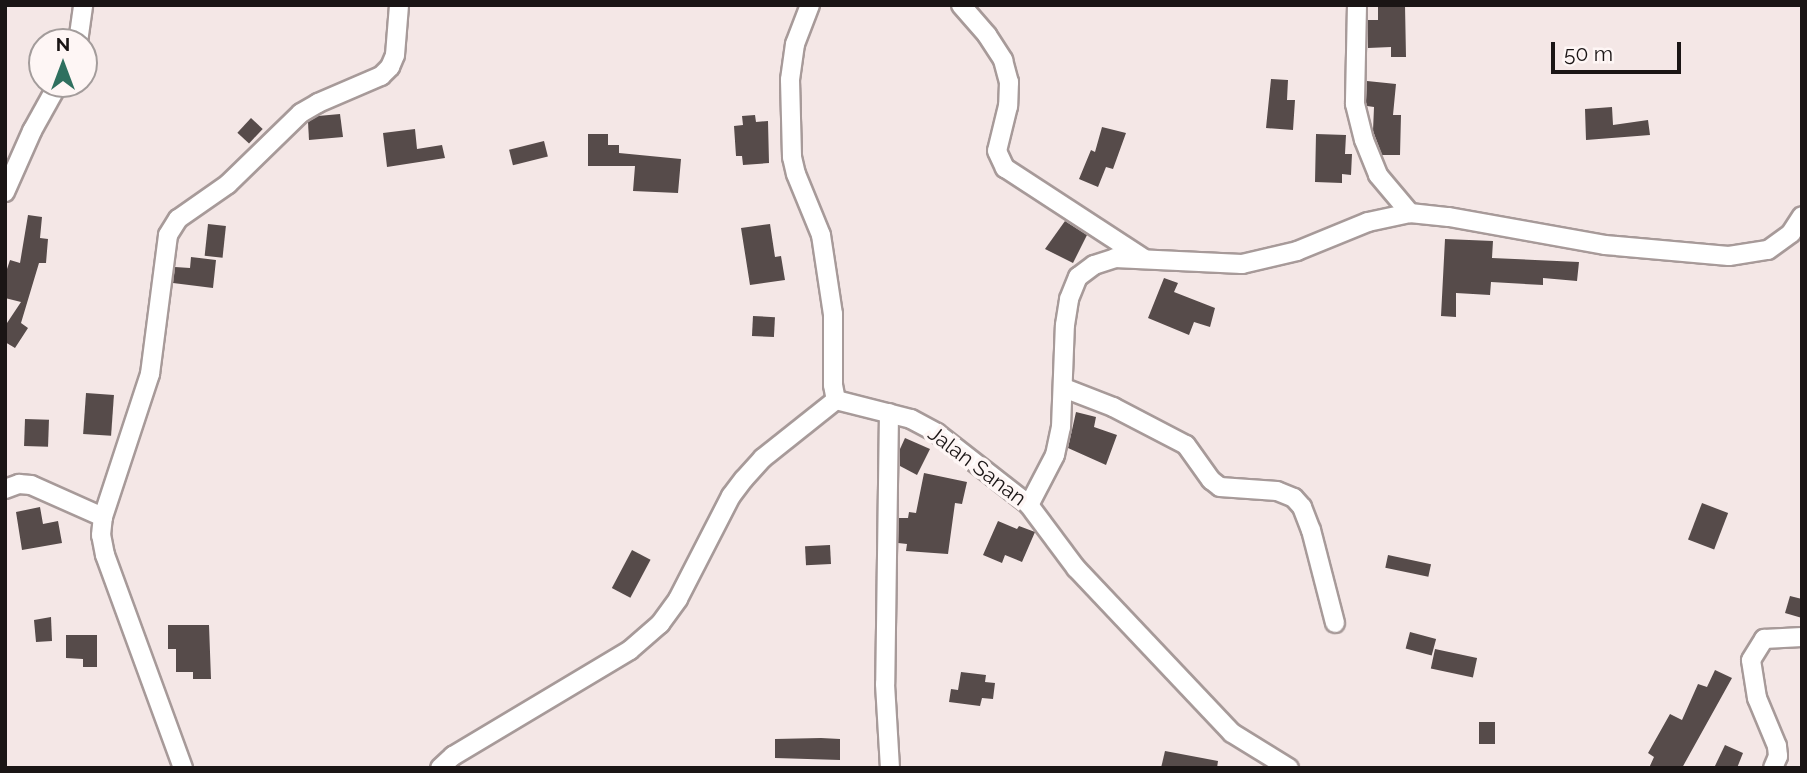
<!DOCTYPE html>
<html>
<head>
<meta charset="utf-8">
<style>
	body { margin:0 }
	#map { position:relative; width:1807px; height:773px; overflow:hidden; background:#f4e7e6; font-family:Raleway,sans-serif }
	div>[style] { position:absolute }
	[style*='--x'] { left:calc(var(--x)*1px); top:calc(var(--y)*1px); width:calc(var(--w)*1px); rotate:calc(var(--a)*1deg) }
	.building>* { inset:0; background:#564b4a; transform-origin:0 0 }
	.roads { filter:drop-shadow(2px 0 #a79a99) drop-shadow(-2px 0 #a79a99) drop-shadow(0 2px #a79a99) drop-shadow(0 -2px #a79a99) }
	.minor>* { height:18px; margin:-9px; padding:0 9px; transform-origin:9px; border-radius:9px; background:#fff }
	span { translate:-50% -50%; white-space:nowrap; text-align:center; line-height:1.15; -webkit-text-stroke:7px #fef6f5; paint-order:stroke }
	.street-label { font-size:21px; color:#1a1515 }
	.frame { position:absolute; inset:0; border:7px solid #1a1515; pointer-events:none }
	.north { position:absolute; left:28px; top:28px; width:70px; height:70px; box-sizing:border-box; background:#fef6f5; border:2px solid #a39c9b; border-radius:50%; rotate:0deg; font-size:19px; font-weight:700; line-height:28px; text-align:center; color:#1a1515 }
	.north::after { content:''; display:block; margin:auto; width:24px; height:32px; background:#2f705f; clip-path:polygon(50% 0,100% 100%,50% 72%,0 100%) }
	.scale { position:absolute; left:1551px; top:42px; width:130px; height:32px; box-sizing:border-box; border:4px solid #1a1515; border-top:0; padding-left:9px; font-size:21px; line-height:24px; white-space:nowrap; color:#1a1515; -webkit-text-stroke:5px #fef6f5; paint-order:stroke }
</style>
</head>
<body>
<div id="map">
	<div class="building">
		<i style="clip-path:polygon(1378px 5px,1405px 5px,1406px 57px,1391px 57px,1391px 47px,1368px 48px,1368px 20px,1378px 20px)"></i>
		<i style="clip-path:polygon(1271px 79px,1288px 80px,1287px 100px,1295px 100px,1293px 130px,1266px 128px)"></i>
		<i style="clip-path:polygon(1367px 81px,1396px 84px,1393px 115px,1401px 115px,1400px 155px,1382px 155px,1373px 131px,1374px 107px,1367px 106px,1366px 103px)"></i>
		<i style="clip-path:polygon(1612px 107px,1613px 125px,1648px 120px,1650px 135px,1586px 140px,1585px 109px)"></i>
		<i style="clip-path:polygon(340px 114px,343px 137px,309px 140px,308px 122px,318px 116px)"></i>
		<i style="clip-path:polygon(755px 115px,756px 122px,768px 121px,769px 163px,743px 165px,742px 156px,736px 156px,734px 126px,743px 125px,742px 116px)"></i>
		<i style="left:251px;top:118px;width:16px;height:20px;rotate:43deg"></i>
		<i style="clip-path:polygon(1102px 127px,1126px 133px,1113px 169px,1106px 167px,1098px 187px,1079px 179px,1091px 150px,1095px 152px)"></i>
		<i style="clip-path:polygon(415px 129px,417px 149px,442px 145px,445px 158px,387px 167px,383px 133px)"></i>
		<i style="clip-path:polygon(588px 134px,608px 134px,608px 145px,619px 145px,619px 153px,681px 159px,678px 193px,633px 191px,635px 166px,588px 166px)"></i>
		<i style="clip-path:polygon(1316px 134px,1346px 135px,1345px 154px,1352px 154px,1351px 175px,1342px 174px,1342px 183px,1315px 182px)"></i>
		<i style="left:544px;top:141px;width:16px;height:36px;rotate:76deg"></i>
		<i style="clip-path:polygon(28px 215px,42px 217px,40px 238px,48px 239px,46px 263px,39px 263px,21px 323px,28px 328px,15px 348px,5px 342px,5px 326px,21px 302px,5px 298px,5px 275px,10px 260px,20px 263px)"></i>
		<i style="clip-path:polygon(1065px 221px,1087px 235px,1073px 263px,1045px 249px)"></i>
		<i style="left:208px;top:224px;width:18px;height:32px;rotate:6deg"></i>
		<i style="clip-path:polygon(770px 224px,775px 257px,781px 256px,785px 280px,750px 285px,741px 228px)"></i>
		<i style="clip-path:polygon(1445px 239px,1493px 241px,1492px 258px,1579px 262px,1577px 281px,1543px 278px,1543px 285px,1491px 282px,1490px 295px,1456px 293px,1456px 317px,1441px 316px)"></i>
		<i style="clip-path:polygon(191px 257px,216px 260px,213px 288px,173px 283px,175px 267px,190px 268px)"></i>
		<i style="clip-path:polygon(1164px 278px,1178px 283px,1174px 292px,1215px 308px,1210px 327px,1194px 322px,1189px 335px,1148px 318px)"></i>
		<i style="left:753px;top:316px;width:22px;height:20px;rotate:3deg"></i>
		<i style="left:86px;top:393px;width:28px;height:41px;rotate:4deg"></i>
		<i style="clip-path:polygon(1076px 412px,1096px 417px,1094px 427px,1117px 435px,1106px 465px,1068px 448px)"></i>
		<i style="left:25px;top:419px;width:24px;height:27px;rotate:2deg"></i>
		<i style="clip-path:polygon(905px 438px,930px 449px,917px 475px,900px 466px,900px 449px)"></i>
		<i style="clip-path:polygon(924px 473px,967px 482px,962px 504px,955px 503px,948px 554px,906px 551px,907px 544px,898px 543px,899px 518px,908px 518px,909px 512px,916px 513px)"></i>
		<i style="left:1702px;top:503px;width:28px;height:39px;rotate:21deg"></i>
		<i style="clip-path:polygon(40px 507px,43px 524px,58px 521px,62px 543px,22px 550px,16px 512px)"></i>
		<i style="clip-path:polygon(998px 521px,1017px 529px,1019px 526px,1035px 532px,1022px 562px,1005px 555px,1002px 563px,983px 555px)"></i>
		<i style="left:830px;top:545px;width:19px;height:25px;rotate:87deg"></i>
		<i style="left:632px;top:550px;width:21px;height:43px;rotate:28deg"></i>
		<i style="left:1388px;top:555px;width:44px;height:13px;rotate:12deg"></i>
		<i style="clip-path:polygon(1790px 596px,1802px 599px,1802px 618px,1785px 613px)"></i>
		<i style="clip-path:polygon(51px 617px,52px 641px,36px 642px,34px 620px)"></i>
		<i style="clip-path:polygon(168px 625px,209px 625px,211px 679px,193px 679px,193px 672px,176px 672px,176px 649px,168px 649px)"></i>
		<i style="left:1410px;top:632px;width:27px;height:17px;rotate:15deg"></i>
		<i style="clip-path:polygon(66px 635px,97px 635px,97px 667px,83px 667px,83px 659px,66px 658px)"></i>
		<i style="left:1435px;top:649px;width:43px;height:20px;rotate:12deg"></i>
		<i style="clip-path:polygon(1715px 670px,1732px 678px,1682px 768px,1649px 768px,1654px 757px,1648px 753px,1670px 714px,1682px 720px,1698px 684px,1707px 687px)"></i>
		<i style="clip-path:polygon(961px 672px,986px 675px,985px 682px,995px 683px,993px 699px,982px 698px,980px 706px,949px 702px,951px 689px,958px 690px)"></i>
		<i style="left:1479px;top:722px;width:16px;height:22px"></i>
		<i style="clip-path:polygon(821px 738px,840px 739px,840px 760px,775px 758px,775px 739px)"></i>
		<i style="clip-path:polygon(1725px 745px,1743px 753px,1737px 768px,1714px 768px)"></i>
		<i style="clip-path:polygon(1165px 751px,1218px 761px,1217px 768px,1161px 768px)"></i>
	</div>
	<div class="roads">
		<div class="minor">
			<i style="--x:810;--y:5;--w:42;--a:111"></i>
			<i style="--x:795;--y:44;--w:36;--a:98"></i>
			<i style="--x:790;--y:80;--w:77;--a:88.5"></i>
			<i style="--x:792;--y:157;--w:17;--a:77"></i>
			<i style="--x:796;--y:174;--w:66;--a:67.7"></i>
			<i style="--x:821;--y:235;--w:80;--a:81.4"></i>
			<i style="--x:833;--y:314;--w:71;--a:90"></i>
			<i style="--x:833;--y:385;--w:15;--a:79"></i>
			<i style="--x:836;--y:400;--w:77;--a:14.2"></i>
			<i style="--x:911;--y:419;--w:30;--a:28"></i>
			<i style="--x:937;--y:433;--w:117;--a:38"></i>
			<i style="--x:1029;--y:505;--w:79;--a:53.3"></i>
			<i style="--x:1076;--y:568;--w:227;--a:46.6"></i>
			<i style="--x:1232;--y:733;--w:67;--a:31.6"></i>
			<i style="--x:961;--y:5;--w:40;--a:49"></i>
			<i style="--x:987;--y:35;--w:30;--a:57"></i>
			<i style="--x:1003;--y:60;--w:23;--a:75"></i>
			<i style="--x:1009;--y:82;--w:24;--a:92"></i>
			<i style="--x:1008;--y:106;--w:46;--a:103.7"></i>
			<i style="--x:997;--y:151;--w:19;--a:65"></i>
			<i style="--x:1005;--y:168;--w:165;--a:33.1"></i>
			<i style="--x:1357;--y:5;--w:99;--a:91.2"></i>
			<i style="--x:1355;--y:104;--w:37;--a:76"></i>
			<i style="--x:1364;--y:140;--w:38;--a:68"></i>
			<i style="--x:1378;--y:175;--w:50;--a:49.9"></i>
			<i style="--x:78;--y:42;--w:37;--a:-82"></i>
			<i style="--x:5;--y:192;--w:67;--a:-66.1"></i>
			<i style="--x:32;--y:131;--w:54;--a:-61"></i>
			<i style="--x:1064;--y:388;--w:53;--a:21.2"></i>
			<i style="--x:1113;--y:407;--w:82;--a:27.5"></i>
			<i style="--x:1186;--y:445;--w:43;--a:54.5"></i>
			<i style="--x:1211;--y:480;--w:11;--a:38"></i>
			<i style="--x:1220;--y:487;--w:57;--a:4"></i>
			<i style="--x:1277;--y:491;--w:18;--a:22"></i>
			<i style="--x:1294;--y:498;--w:12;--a:48"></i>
			<i style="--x:1302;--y:507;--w:25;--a:69"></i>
			<i style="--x:1311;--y:530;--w:96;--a:75.5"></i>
			<i style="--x:889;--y:413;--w:271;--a:90.8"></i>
			<i style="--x:885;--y:684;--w:84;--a:86.6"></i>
			<i style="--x:5;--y:489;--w:15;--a:-20"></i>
			<i style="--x:19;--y:484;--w:12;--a:5"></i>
			<i style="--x:31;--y:485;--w:79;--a:24"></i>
			<i style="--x:1029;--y:505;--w:56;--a:-62.5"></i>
			<i style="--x:1055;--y:455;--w:29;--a:-78"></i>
			<i style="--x:1061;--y:427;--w:102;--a:-87.8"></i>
			<i style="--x:1065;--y:325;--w:26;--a:-81"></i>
			<i style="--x:1069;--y:299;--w:24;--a:-68"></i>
			<i style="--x:1078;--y:277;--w:20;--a:-37"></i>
			<i style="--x:1094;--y:265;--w:22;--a:-18"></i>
			<i style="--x:1115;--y:258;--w:127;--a:2.7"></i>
			<i style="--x:1242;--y:264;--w:57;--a:-13.3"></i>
			<i style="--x:1297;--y:251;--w:77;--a:-22.2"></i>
			<i style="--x:1368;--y:222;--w:43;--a:-12.1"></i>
			<i style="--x:1410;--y:213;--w:39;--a:6"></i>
			<i style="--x:1449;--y:217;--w:158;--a:10.2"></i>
			<i style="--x:1605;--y:245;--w:124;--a:5.1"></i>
			<i style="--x:1729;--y:256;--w:39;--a:-9"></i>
			<i style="--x:1768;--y:250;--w:29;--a:-36"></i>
			<i style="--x:1791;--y:233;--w:20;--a:-57"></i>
			<i style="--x:183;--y:768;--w:227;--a:-110.1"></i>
			<i style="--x:105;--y:555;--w:20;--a:-101"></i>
			<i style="--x:101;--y:535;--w:18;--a:-84"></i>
			<i style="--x:103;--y:517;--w:151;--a:-71.8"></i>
			<i style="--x:150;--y:374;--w:140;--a:-82.6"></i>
			<i style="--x:168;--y:235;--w:19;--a:-58"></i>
			<i style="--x:178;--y:219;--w:61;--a:-35"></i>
			<i style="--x:228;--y:184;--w:102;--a:-44.2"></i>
			<i style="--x:301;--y:113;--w:20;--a:-30"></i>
			<i style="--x:318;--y:103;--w:69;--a:-23.2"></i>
			<i style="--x:381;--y:76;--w:13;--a:-45"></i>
			<i style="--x:390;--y:67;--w:13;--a:-67"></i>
			<i style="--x:395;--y:55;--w:50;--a:-85.4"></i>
			<i style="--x:440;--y:768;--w:18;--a:-43"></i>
			<i style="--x:453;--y:756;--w:206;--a:-30.9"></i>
			<i style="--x:630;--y:650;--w:40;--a:-41"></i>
			<i style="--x:660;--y:624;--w:31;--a:-54"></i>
			<i style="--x:678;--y:599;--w:116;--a:-62.8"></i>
			<i style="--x:731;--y:496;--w:21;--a:-53"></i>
			<i style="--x:744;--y:479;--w:28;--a:-48"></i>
			<i style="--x:763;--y:458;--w:93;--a:-38.5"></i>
			<i style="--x:1773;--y:768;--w:13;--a:-67"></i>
			<i style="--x:1778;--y:756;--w:10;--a:-96"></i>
			<i style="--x:1777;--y:746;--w:52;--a:-112.6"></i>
			<i style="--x:1757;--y:698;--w:38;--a:-99"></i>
			<i style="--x:1751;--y:660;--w:25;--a:-58"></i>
			<i style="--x:1764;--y:639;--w:38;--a:-3"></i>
		</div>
	</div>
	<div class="street-label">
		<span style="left:977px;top:466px;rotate:37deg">Jalan Sanan</span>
	</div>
	<div class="frame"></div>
	<div class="north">N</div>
	<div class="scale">50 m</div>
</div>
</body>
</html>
